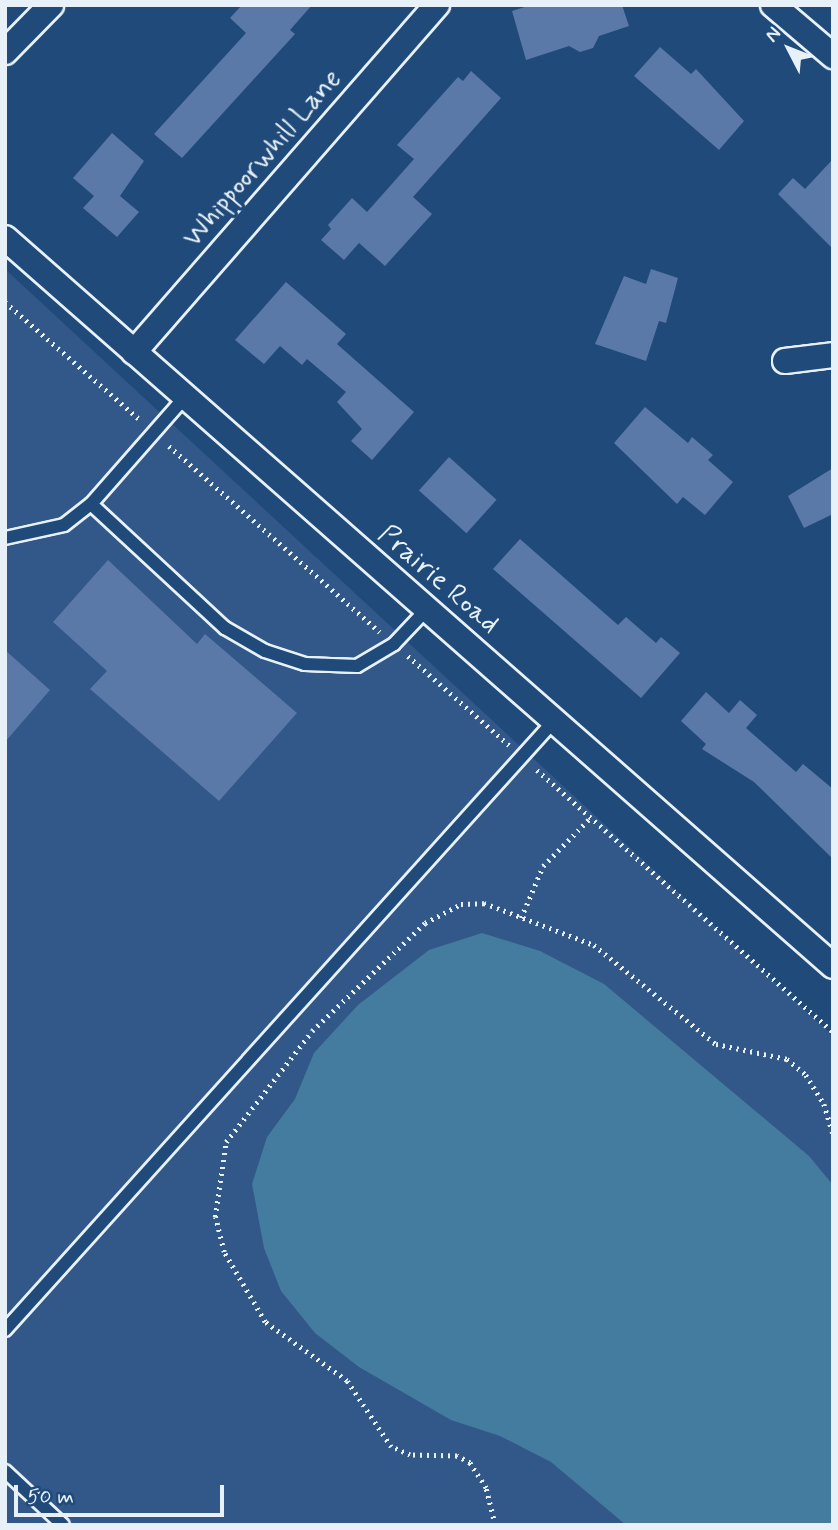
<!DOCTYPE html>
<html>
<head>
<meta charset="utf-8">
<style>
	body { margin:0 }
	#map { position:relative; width:838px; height:1530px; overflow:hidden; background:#1f4a7a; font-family:Mynerve,sans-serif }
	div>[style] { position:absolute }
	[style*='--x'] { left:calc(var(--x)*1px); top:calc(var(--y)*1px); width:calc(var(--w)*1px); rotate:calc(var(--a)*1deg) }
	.built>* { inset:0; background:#315888 }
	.water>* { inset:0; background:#447c9f }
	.building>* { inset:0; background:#5a78a8; transform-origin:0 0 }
	.path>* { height:4.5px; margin-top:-2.25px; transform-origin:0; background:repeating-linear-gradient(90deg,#e8f1f8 0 2px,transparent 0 7px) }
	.roads { filter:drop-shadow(2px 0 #e8f1f8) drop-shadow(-2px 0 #e8f1f8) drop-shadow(0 2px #e8f1f8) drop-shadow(0 -2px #e8f1f8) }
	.lane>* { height:12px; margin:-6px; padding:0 6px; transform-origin:6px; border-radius:6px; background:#1f4a7a }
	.street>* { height:24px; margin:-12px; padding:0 12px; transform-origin:12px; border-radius:12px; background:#1f4a7a }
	span { translate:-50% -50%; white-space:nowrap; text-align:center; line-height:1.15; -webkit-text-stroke:7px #1f4a7a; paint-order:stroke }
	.street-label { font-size:28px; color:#e8f1f8 }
	.frame { position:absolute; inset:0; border:7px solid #e8f1f8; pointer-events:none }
	.north { position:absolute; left:754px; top:14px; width:70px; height:70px; -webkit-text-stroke:5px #1f4a7a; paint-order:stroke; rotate:312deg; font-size:19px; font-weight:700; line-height:28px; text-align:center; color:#e8f1f8 }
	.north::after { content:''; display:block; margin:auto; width:24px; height:32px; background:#e8f1f8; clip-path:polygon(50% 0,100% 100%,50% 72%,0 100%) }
	.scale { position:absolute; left:14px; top:1485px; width:210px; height:32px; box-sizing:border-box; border:4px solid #e8f1f8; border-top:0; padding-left:9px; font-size:21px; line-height:24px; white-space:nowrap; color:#e8f1f8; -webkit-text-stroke:5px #1f4a7a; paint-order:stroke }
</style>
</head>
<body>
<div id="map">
	<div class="built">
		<i style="clip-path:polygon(5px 269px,833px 1036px,833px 1525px,5px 1525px)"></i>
	</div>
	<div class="water">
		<i style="clip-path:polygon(482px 933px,540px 951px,604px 984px,809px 1156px,833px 1185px,833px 1525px,626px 1525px,551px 1462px,500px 1436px,451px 1420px,359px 1367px,315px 1333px,281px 1291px,264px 1248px,252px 1184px,267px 1137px,295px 1099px,314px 1053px,358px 1005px,429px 950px)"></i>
	</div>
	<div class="building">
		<i style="clip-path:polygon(242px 5px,312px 5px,290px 30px,295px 34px,182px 158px,154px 134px,246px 33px,230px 18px)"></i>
		<i style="clip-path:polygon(531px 5px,622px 5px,629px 26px,599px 36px,593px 48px,580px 52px,569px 46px,526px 60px,512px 11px)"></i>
		<i style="clip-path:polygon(660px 47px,691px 74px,696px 69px,744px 121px,719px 150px,634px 76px)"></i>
		<i style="clip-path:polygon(471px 71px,501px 98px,413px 197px,432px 214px,385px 266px,359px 243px,344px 260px,321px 240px,331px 229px,328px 225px,352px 198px,367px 212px,414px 159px,397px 145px,458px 77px,463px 81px)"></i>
		<i style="clip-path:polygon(112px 133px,144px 161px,120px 196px,139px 212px,117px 237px,83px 208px,94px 196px,73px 178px)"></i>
		<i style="clip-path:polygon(833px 159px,833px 249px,778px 194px,793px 178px,805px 189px)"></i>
		<i style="clip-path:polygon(651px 269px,678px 278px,666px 323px,659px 321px,646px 361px,595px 344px,624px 276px,646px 284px)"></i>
		<i style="clip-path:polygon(286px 282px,346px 334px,337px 344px,414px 412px,372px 460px,351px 441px,362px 429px,337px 402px,346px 392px,307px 359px,302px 365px,280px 346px,264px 364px,235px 340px)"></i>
		<i style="clip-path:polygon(645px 407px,688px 443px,692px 437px,713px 455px,708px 460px,733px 482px,705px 515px,683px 497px,677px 504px,614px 443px)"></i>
		<i style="left:449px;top:457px;width:64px;height:45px;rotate:42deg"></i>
		<i style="clip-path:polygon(833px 468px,833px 514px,804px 528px,788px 496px)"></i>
		<i style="clip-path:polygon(520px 539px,618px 625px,626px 617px,656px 643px,661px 637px,680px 653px,641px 698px,493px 569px)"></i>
		<i style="clip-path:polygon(108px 560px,197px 644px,205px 634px,297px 713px,219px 801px,90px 689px,107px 671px,53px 622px)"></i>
		<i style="clip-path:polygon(5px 650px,50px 690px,5px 742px)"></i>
		<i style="clip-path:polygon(706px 692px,729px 713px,740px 700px,757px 715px,746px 728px,796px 772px,803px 764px,833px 789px,833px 859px,754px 782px,702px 749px,706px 744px,681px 721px)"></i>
	</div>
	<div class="path">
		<i style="--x:5;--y:302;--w:178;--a:41.1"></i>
		<i style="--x:169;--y:446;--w:281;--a:41.4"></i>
		<i style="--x:408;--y:656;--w:135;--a:41.4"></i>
		<i style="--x:537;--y:770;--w:395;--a:41.5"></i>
		<i style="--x:521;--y:918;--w:56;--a:-67.1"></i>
		<i style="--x:543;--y:866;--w:69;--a:-45.6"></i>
		<i style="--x:495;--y:1525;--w:38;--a:-104"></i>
		<i style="--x:486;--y:1488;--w:30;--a:-123"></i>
		<i style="--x:470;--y:1463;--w:15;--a:-152"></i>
		<i style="--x:457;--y:1456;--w:47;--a:-178.8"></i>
		<i style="--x:410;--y:1455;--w:21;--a:-157"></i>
		<i style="--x:391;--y:1447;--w:79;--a:-123.7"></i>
		<i style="--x:347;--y:1381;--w:101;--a:-144.3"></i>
		<i style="--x:265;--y:1322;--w:81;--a:-120.4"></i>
		<i style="--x:224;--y:1252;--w:36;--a:-104"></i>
		<i style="--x:215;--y:1217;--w:76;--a:-81.7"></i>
		<i style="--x:226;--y:1142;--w:140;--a:-52.2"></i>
		<i style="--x:312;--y:1031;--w:156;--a:-43.7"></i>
		<i style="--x:425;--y:923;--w:41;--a:-27.8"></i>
		<i style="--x:461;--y:904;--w:23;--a:-2"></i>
		<i style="--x:484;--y:903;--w:118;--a:20.9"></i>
		<i style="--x:594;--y:945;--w:157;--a:39.1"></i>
		<i style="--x:716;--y:1044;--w:73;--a:11.9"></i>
		<i style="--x:787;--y:1059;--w:25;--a:40"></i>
		<i style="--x:806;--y:1075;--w:34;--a:58"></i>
		<i style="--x:824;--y:1104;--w:31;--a:73"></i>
	</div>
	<div class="roads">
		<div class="lane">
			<i style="--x:185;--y:397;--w:142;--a:131.3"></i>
			<i style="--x:91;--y:504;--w:183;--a:42.8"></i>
			<i style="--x:225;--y:628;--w:46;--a:29.9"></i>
			<i style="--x:265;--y:651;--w:42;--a:18"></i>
			<i style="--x:305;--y:664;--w:52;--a:2.2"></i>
			<i style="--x:357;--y:666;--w:43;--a:-30.7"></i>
			<i style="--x:394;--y:644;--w:48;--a:-46.7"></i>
			<i style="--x:5;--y:538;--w:60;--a:-12.4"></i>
			<i style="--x:64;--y:525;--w:34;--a:-38"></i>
			<i style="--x:5;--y:1330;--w:820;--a:-47.97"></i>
			<i style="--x:5;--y:1471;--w:79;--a:43"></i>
		</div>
		<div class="street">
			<i style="--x:773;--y:5;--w:79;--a:40.4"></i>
			<i style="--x:5;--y:52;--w:66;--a:-45.6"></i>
			<i style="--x:5;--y:238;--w:1103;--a:41.32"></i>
			<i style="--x:134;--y:352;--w:461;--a:-48.9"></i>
			<i style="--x:785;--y:361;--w:48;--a:-7.1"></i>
		</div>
	</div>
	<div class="street-label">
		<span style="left:263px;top:159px;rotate:-49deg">Whippoorwhill Lane</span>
		<span style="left:438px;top:580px;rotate:41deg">Prairie Road</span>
	</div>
	<div class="frame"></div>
	<div class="north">N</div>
	<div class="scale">50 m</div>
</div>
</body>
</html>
